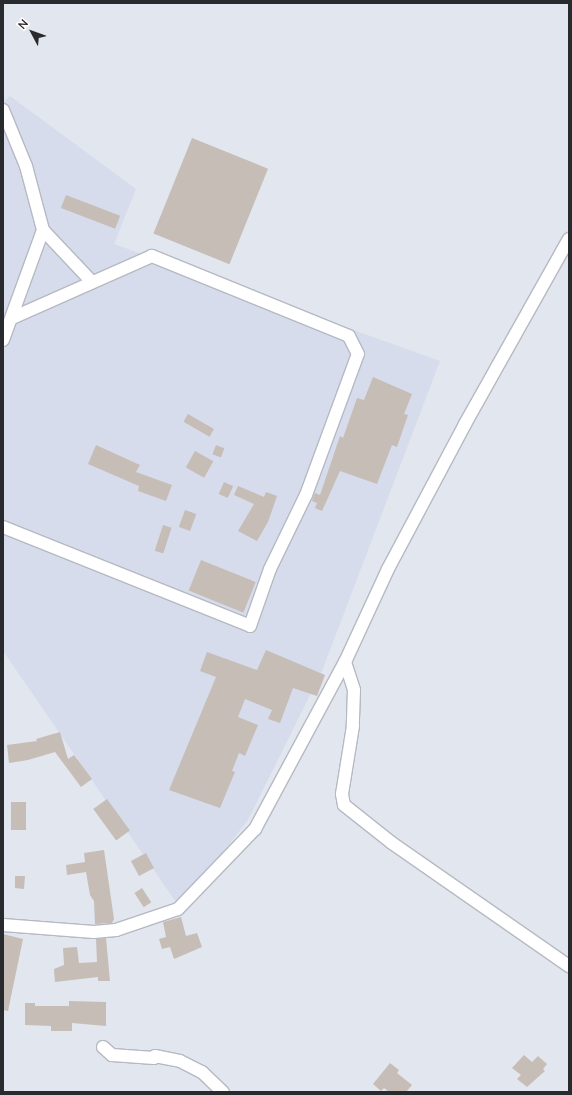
<!DOCTYPE html>
<html>
<head>
<meta charset="utf-8">
<style>
	body { margin:0 }
	#map { position:relative; width:572px; height:1095px; overflow:hidden; background:#e2e6ef; font-family:Lato,sans-serif }
	div>[style] { position:absolute }
	[style*='--x'] { left:calc(var(--x)*1px); top:calc(var(--y)*1px); width:calc(var(--w)*1px); rotate:calc(var(--a)*1deg) }
	.built>* { inset:0; background:#d6dcec }
	.building>* { inset:0; background:#c6bdb6; transform-origin:0 0 }
	.roads { filter:drop-shadow(1px 0 #b6b9c2) drop-shadow(-1px 0 #b6b9c2) drop-shadow(0 1px #b6b9c2) drop-shadow(0 -1px #b6b9c2) }
	.minor>* { height:12px; margin:-6px; padding:0 6px; transform-origin:6px; border-radius:6px; background:#fff }
	span { translate:-50% -50%; white-space:nowrap; text-align:center; line-height:1.15; -webkit-text-stroke:3px #fff; paint-order:stroke }
	.frame { position:absolute; inset:0; border:4px solid #292a2e; pointer-events:none }
	.north { position:absolute; left:12px; top:12px; width:40px; height:40px; -webkit-text-stroke:3px #fff; paint-order:stroke; rotate:311deg; font-size:11px; font-weight:700; line-height:16px; text-align:center; color:#292a2e }
	.north::after { content:''; display:block; margin:auto; width:14px; height:18px; background:#292a2e; clip-path:polygon(50% 0,100% 100%,50% 72%,0 100%) }
</style>
</head>
<body>
<div id="map">
	<div class="built">
		<i style="clip-path:polygon(10px 96px,136px 189px,114px 244px,440px 361px,322px 671px,248px 820px,180px 908px,3px 651px,3px 102px)"></i>
	</div>
	<div class="building">
		<i style="left:192px;top:138px;width:82px;height:103px;rotate:22deg"></i>
		<i style="left:66px;top:195px;width:58px;height:14px;rotate:21deg"></i>
		<i style="clip-path:polygon(373px 377px,412px 394px,404px 414px,408px 415px,397px 447px,392px 445px,377px 484px,340px 471px,322px 511px,315px 508px,317px 503px,312px 501px,315px 493px,320px 495px,340px 436px,343px 438px,357px 398px,364px 400px)"></i>
		<i style="left:188px;top:414px;width:30px;height:9px;rotate:30deg"></i>
		<i style="clip-path:polygon(96px 445px,140px 465px,136px 472px,172px 485px,166px 501px,138px 491px,139px 486px,88px 464px)"></i>
		<i style="left:216px;top:445px;width:9px;height:10px;rotate:21deg"></i>
		<i style="left:195px;top:451px;width:21px;height:19px;rotate:29deg"></i>
		<i style="left:224px;top:482px;width:10px;height:13px;rotate:24deg"></i>
		<i style="clip-path:polygon(238px 486px,264px 497px,266px 492px,277px 496px,268px 522px,257px 541px,238px 531px,254px 504px,234px 495px)"></i>
		<i style="left:185px;top:510px;width:12px;height:18px;rotate:20deg"></i>
		<i style="left:163px;top:525px;width:9px;height:27px;rotate:18deg"></i>
		<i style="left:201px;top:560px;width:59px;height:33px;rotate:22deg"></i>
		<i style="clip-path:polygon(266px 650px,325px 675px,317px 696px,293px 688px,280px 723px,268px 719px,272px 710px,245px 699px,238px 717px,258px 725px,245px 756px,239px 753px,232px 771px,235px 772px,220px 808px,169px 790px,216px 677px,200px 671px,207px 652px,257px 670px)"></i>
		<i style="clip-path:polygon(60px 732px,68px 759px,74px 755px,92px 779px,81px 787px,55px 752px,28px 760px,9px 763px,7px 745px,37px 741px,36px 739px)"></i>
		<i style="left:107px;top:799px;width:39px;height:17px;rotate:54deg"></i>
		<i style="left:26px;top:802px;width:28px;height:15px;rotate:90deg"></i>
		<i style="clip-path:polygon(104px 850px,114px 919px,112px 923px,95px 924px,94px 901px,90px 895px,86px 872px,67px 875px,66px 865px,85px 862px,84px 853px)"></i>
		<i style="left:146px;top:853px;width:17px;height:17px;rotate:62deg"></i>
		<i style="clip-path:polygon(15px 876px,25px 876px,24px 889px,15px 888px)"></i>
		<i style="left:142px;top:888px;width:17px;height:9px;rotate:57deg"></i>
		<i style="clip-path:polygon(181px 917px,186px 936px,197px 933px,202px 947px,174px 959px,170px 947px,162px 949px,159px 939px,166px 937px,163px 922px)"></i>
		<i style="clip-path:polygon(3px 934px,23px 939px,8px 1011px,3px 1010px)"></i>
		<i style="clip-path:polygon(106px 938px,110px 981px,98px 981px,98px 977px,55px 982px,54px 969px,64px 965px,63px 948px,77px 947px,79px 963px,97px 962px,96px 939px)"></i>
		<i style="clip-path:polygon(69px 1001px,106px 1002px,106px 1026px,72px 1023px,72px 1031px,51px 1031px,51px 1026px,25px 1025px,25px 1003px,35px 1003px,35px 1006px,69px 1006px)"></i>
		<i style="clip-path:polygon(524px 1055px,532px 1062px,538px 1056px,547px 1064px,543px 1069px,545px 1071px,527px 1087px,517px 1079px,521px 1075px,512px 1068px)"></i>
		<i style="clip-path:polygon(390px 1063px,399px 1070px,397px 1073px,412px 1085px,406px 1092px,389px 1092px,384px 1088px,381px 1091px,373px 1084px)"></i>
	</div>
	<div class="roads">
		<div class="minor">
			<i style="--x:3;--y:110;--w:61;--a:67.7"></i>
			<i style="--x:26;--y:166;--w:66;--a:75.1"></i>
			<i style="--x:43;--y:230;--w:117;--a:110"></i>
			<i style="--x:43;--y:230;--w:71;--a:46.7"></i>
			<i style="--x:3;--y:527;--w:266;--a:21.8"></i>
			<i style="--x:250;--y:626;--w:60;--a:-70.7"></i>
			<i style="--x:270;--y:569;--w:82;--a:-64.1"></i>
			<i style="--x:306;--y:495;--w:150;--a:-69.8"></i>
			<i style="--x:358;--y:354;--w:20;--a:-117"></i>
			<i style="--x:349;--y:336;--w:213;--a:-157.9"></i>
			<i style="--x:152;--y:256;--w:153;--a:156.1"></i>
			<i style="--x:345;--y:662;--w:29;--a:72"></i>
			<i style="--x:354;--y:690;--w:36;--a:92"></i>
			<i style="--x:353;--y:726;--w:69;--a:99.2"></i>
			<i style="--x:342;--y:794;--w:11;--a:80"></i>
			<i style="--x:344;--y:805;--w:61;--a:38.4"></i>
			<i style="--x:392;--y:843;--w:216;--a:34.8"></i>
			<i style="--x:3;--y:925;--w:91;--a:4.4"></i>
			<i style="--x:94;--y:932;--w:22;--a:-5"></i>
			<i style="--x:116;--y:930;--w:65;--a:-18.7"></i>
			<i style="--x:178;--y:909;--w:111;--a:-46.1"></i>
			<i style="--x:255;--y:829;--w:190;--a:-61.7"></i>
			<i style="--x:345;--y:662;--w:102;--a:-65.2"></i>
			<i style="--x:388;--y:569;--w:164;--a:-62"></i>
			<i style="--x:465;--y:424;--w:212;--a:-60.7"></i>
			<i style="--x:103;--y:1047;--w:12;--a:42"></i>
			<i style="--x:112;--y:1055;--w:42;--a:4.1"></i>
			<i style="--x:154;--y:1058;--w:2;--a:-63"></i>
			<i style="--x:155;--y:1056;--w:25;--a:11"></i>
			<i style="--x:180;--y:1061;--w:25;--a:27"></i>
			<i style="--x:202;--y:1072;--w:29;--a:44"></i>
		</div>
	</div>
	<div class="frame"></div>
	<div class="north">N</div>
</div>
</body>
</html>
